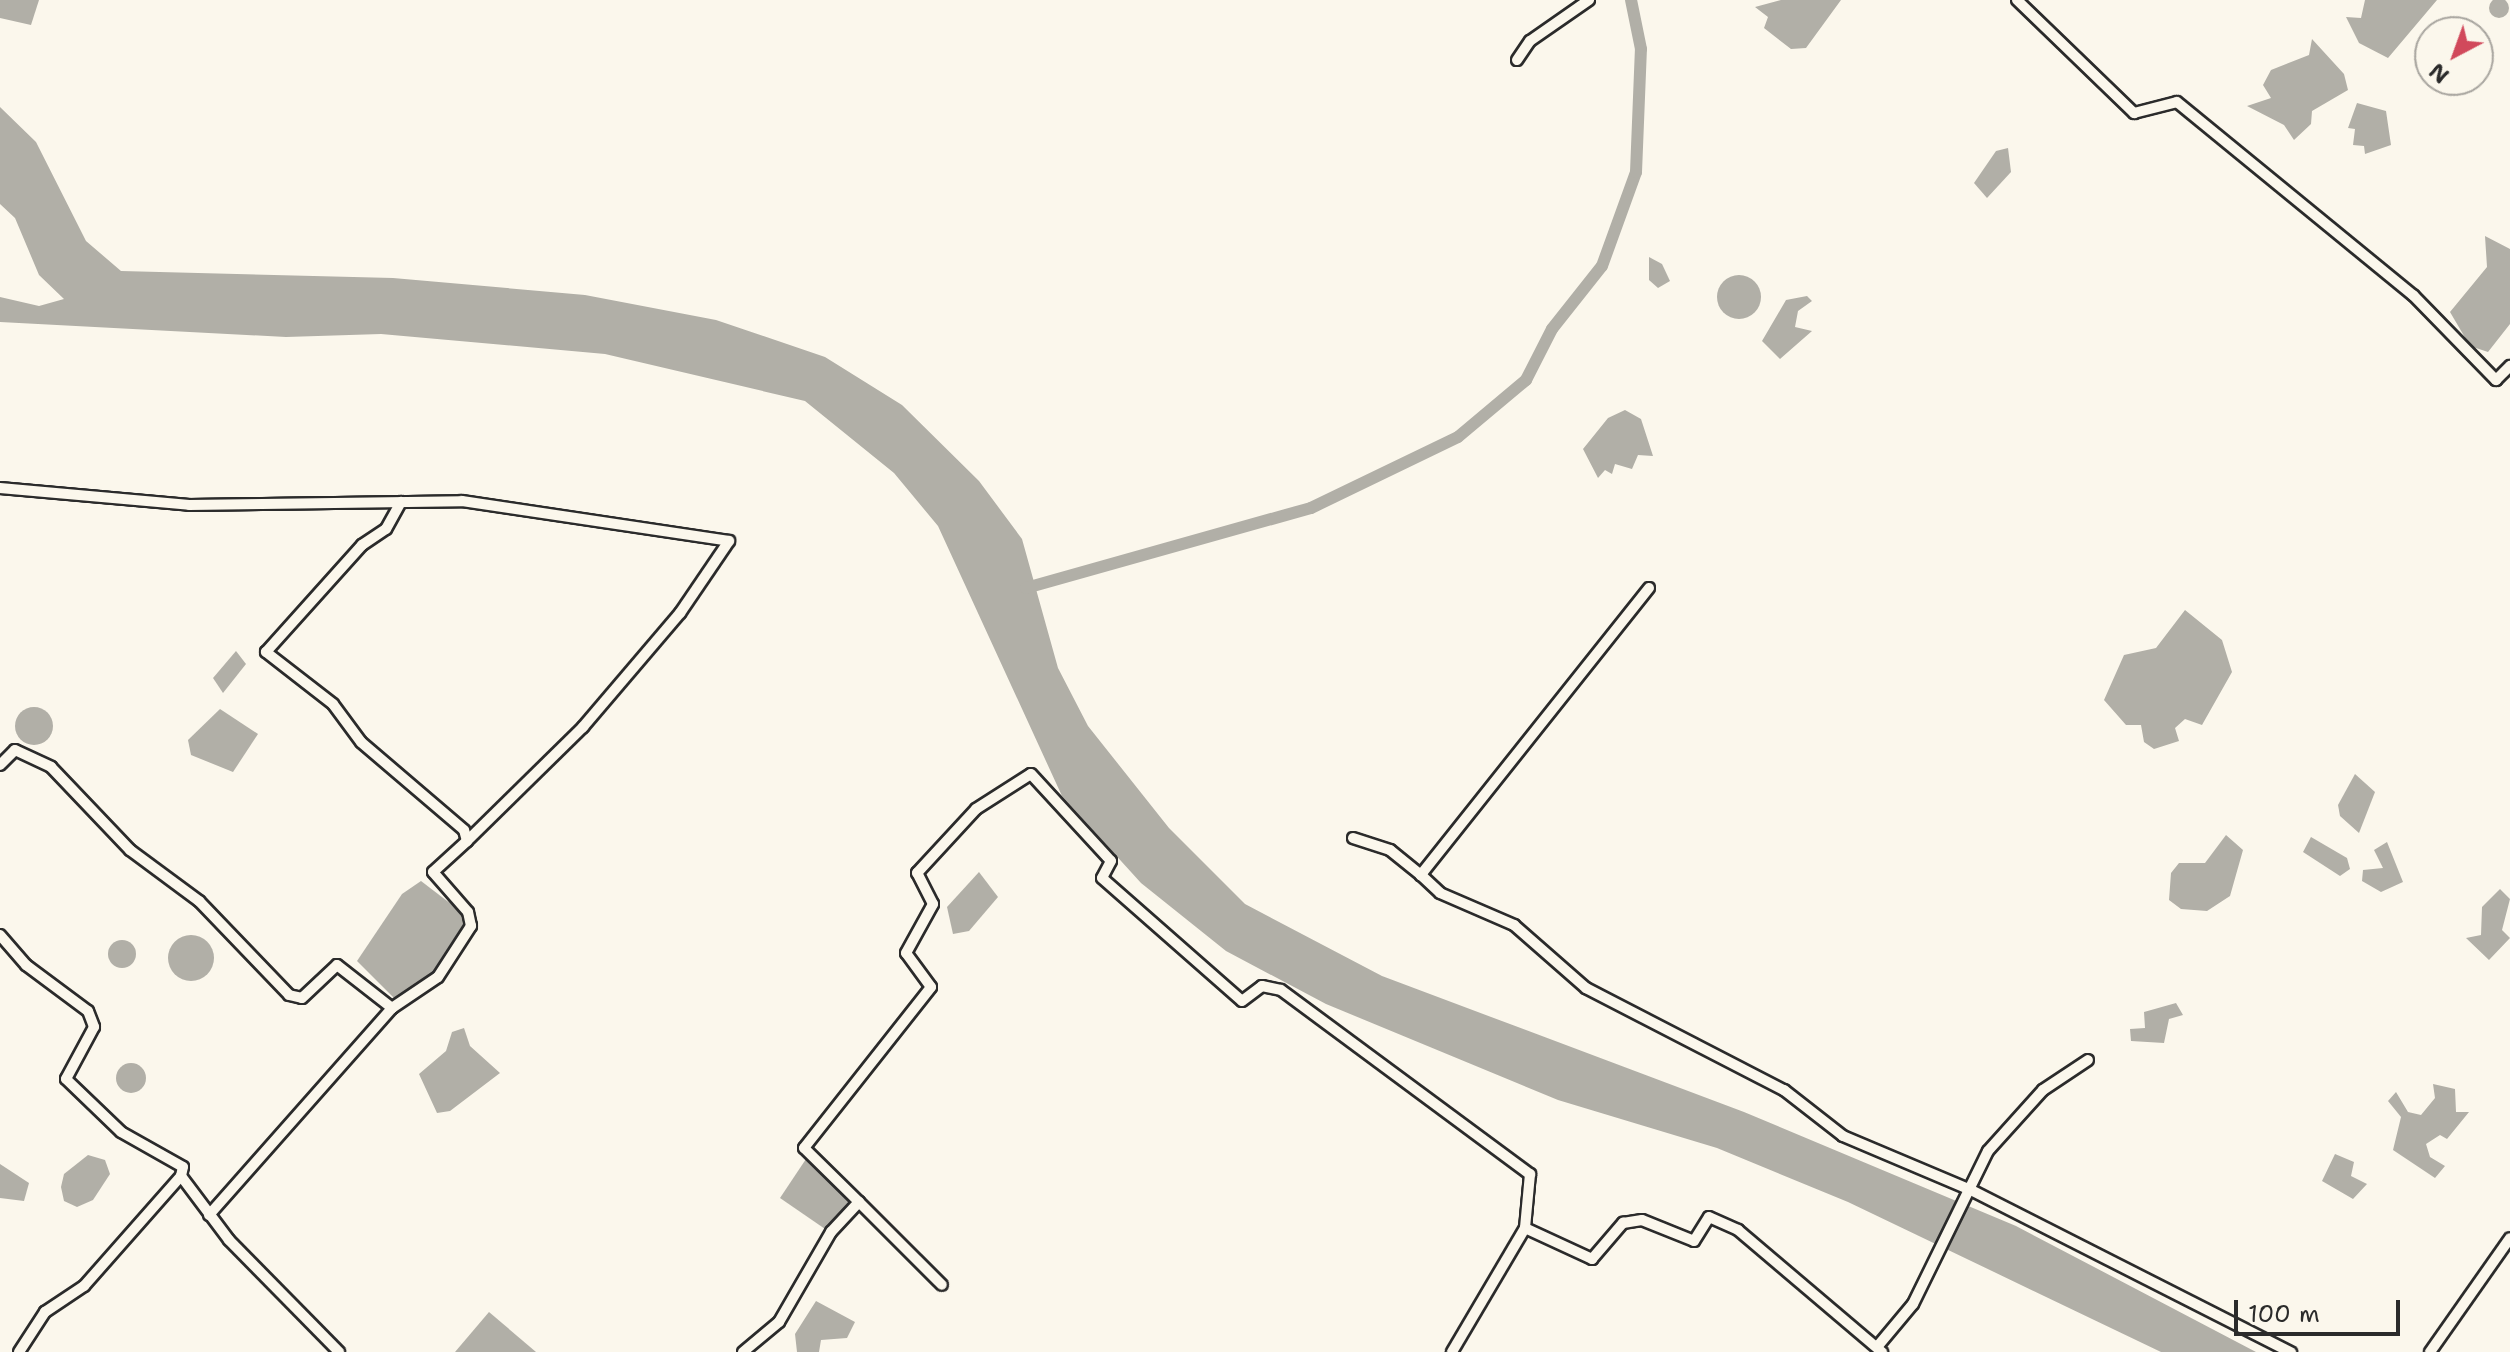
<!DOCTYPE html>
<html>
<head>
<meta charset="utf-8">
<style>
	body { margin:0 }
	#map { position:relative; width:2510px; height:1352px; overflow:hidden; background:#fbf7ec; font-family:"Shantell Sans",sans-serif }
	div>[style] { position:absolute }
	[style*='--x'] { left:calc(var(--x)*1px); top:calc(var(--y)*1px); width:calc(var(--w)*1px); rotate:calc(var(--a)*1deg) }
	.water>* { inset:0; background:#b1afa7 }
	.round { border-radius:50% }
	.canal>* { height:12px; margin:-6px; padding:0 6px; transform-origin:6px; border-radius:6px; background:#b1afa7 }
	.roads { filter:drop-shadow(2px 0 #2b2b2b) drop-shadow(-2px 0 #2b2b2b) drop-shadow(0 2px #2b2b2b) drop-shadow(0 -2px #2b2b2b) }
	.minor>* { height:10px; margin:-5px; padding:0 5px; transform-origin:5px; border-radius:5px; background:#fbf7ec }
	span { translate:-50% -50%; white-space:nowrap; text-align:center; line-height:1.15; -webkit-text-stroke:8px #fbf7ec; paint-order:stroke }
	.north { position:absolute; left:2414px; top:16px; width:80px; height:80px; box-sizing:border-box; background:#fbf7ec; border:2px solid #a8a59f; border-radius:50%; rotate:221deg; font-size:22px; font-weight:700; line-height:32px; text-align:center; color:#2b2b2b }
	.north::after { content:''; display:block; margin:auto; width:28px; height:36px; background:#d1495b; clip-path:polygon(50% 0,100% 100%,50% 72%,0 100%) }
	.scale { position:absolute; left:2234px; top:1300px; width:166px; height:36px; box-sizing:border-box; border:4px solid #2b2b2b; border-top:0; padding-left:10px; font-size:24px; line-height:28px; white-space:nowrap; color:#2b2b2b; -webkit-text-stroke:6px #fbf7ec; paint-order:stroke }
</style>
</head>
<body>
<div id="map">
	<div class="water">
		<i class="round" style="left:2489px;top:-2px;width:20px;height:20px"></i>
		<i style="clip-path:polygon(0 0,39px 0,31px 25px,0 18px)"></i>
		<i style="clip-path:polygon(1781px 0,1841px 0,1806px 48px,1791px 49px,1764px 28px,1768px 17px,1755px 7px)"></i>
		<i style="clip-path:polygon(2365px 0,2437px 0,2388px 58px,2359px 43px,2346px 17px,2361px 18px)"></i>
		<i style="clip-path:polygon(2312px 39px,2344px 74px,2348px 90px,2312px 111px,2311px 124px,2294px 140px,2284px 125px,2247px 106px,2271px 98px,2263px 85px,2271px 70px,2309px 55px)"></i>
		<i style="clip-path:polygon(2357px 103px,2386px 111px,2391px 145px,2365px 154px,2364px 146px,2353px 145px,2355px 129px,2348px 128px)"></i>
		<i style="clip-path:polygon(0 107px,36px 142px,86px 241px,121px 271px,393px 278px,585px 295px,716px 320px,825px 357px,902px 405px,979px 481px,1022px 539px,1058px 668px,1088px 726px,1169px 828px,1245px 904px,1382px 976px,1744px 1112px,2016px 1226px,2256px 1352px,2161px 1352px,1848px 1202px,1717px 1148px,1558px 1100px,1326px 1004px,1226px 951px,1141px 883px,1062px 796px,938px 526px,894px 473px,805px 401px,605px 354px,381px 334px,286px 337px,0 322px,0 297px,39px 306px,64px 299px,39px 275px,15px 218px,0 204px)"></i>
		<i style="clip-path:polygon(2008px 148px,2011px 172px,1987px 198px,1974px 183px,1996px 151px)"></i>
		<i style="clip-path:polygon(2485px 236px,2510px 249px,2510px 324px,2488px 352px,2470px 346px,2450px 312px,2487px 267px)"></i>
		<i style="clip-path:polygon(1649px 257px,1662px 264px,1670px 281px,1658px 288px,1649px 280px)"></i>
		<i class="round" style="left:1717px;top:275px;width:44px;height:44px"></i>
		<i style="clip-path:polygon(1807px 296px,1812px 301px,1798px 311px,1795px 327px,1812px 331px,1780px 359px,1762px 341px,1786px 300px)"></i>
		<i style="clip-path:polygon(1625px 410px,1641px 419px,1653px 456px,1638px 455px,1632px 469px,1615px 464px,1612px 474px,1605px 470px,1598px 478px,1583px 449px,1608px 418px)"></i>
		<i style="clip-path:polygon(2185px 610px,2222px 640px,2232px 672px,2202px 725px,2185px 719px,2175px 728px,2179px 741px,2154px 749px,2144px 742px,2141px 725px,2126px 725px,2104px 700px,2124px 655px,2156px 648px)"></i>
		<i style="clip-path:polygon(236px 651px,246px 664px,223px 693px,213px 678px)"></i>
		<i class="round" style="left:15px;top:707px;width:38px;height:38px"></i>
		<i style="clip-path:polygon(220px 709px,258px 734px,233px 772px,191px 755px,188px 740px)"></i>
		<i style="clip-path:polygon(2355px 774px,2375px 792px,2359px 833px,2340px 816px,2338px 805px)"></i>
		<i style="clip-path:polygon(2226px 835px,2243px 850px,2230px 896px,2207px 911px,2181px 909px,2169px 900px,2171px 873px,2179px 863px,2205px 863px)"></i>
		<i style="clip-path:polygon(2311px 837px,2347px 858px,2350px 869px,2340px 876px,2303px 852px)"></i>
		<i style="clip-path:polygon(2387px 842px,2403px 882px,2381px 892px,2362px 881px,2363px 870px,2383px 868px,2374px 850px)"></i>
		<i style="clip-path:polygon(979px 872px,998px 897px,969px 931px,953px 934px,947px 907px)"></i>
		<i style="clip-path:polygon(421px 881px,468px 917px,421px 990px,397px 1001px,357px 961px,402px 894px)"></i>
		<i style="clip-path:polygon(2500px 889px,2510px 899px,2502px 930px,2510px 938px,2489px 960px,2466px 938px,2481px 935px,2482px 907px)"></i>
		<i class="round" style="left:168px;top:935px;width:46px;height:46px"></i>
		<i class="round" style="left:108px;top:940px;width:28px;height:28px"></i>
		<i style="clip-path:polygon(2176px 1003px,2183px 1015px,2169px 1019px,2164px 1043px,2131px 1041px,2130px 1029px,2145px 1028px,2144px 1012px)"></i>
		<i style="clip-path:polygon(464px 1028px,470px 1046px,500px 1073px,450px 1111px,437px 1113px,419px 1074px,446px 1051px,452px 1032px)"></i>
		<i class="round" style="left:116px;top:1063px;width:30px;height:30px"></i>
		<i style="clip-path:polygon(2433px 1084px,2455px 1089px,2456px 1112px,2469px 1112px,2447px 1139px,2440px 1135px,2426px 1144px,2430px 1157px,2445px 1166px,2435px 1178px,2393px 1150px,2401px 1117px,2388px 1101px,2396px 1092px,2408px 1112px,2421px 1115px,2435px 1098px)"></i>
		<i style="clip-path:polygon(2335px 1154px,2354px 1162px,2351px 1176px,2367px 1184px,2353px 1199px,2322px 1181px)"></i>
		<i style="clip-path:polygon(88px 1155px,105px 1160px,110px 1174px,93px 1200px,77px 1207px,64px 1201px,61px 1187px,64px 1174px)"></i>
		<i style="clip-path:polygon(806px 1159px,852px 1201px,828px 1231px,780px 1198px)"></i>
		<i style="clip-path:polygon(0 1164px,29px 1183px,24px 1201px,0 1198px)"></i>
		<i style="clip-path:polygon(816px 1301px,855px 1322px,847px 1338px,821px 1340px,819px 1352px,797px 1352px,795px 1334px)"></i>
		<i style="clip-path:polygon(489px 1312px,536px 1352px,455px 1352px)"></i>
	</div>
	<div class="canal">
		<i style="--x:1026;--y:588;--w:296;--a:-15.7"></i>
		<i style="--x:1311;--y:508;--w:163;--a:-25.8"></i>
		<i style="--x:1458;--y:437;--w:89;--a:-40"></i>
		<i style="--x:1526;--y:380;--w:57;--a:-63"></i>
		<i style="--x:1552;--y:329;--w:80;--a:-51.6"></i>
		<i style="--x:1602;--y:266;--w:100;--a:-70.1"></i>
		<i style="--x:1636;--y:172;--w:123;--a:-87.7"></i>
		<i style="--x:1641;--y:49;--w:50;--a:-101.5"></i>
	</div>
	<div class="roads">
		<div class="minor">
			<i style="--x:2017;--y:0;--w:163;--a:44"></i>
			<i style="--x:2134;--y:113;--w:44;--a:-14.3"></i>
			<i style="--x:2177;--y:102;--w:305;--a:39.3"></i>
			<i style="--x:2413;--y:295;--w:119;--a:45.7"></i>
			<i style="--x:2496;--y:380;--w:20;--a:-45"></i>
			<i style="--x:1517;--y:60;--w:23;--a:-56"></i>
			<i style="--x:1530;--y:41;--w:72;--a:-34.8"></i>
			<i style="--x:0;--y:488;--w:190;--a:5.1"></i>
			<i style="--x:189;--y:505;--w:273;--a:-0.8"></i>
			<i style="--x:462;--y:501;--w:270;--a:8.5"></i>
			<i style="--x:729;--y:541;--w:87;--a:124.2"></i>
			<i style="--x:680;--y:613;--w:150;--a:130.4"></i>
			<i style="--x:583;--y:727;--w:163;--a:135.5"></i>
			<i style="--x:1649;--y:588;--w:367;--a:128.5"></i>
			<i style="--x:1421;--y:875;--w:26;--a:43"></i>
			<i style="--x:1440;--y:893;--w:81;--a:23.4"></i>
			<i style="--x:1514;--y:925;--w:96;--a:41.2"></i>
			<i style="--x:1586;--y:988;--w:223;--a:27.3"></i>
			<i style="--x:1784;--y:1090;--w:75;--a:37.9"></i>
			<i style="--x:1843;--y:1136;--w:139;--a:22.9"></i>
			<i style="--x:1971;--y:1190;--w:359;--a:26.9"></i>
			<i style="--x:0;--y:765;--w:21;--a:-45"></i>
			<i style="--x:15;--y:750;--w:40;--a:25"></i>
			<i style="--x:51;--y:767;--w:115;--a:46.4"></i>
			<i style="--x:130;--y:850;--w:86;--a:36.5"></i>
			<i style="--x:199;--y:901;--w:130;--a:46.2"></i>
			<i style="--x:289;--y:995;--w:13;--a:13"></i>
			<i style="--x:302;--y:998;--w:48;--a:-43.3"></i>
			<i style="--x:337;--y:965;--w:70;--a:38"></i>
			<i style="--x:1353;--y:838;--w:39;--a:18"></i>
			<i style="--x:1390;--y:850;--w:40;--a:39"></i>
			<i style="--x:0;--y:935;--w:40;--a:49"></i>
			<i style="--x:26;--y:965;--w:77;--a:36.6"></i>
			<i style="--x:88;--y:1011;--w:17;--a:69"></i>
			<i style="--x:94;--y:1027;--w:59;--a:118.3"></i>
			<i style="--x:66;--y:1079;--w:76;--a:43.9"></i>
			<i style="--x:121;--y:1132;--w:71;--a:29.4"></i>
			<i style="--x:183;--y:1167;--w:9;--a:103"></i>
			<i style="--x:859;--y:1202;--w:117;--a:45"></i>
			<i style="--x:209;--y:1215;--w:276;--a:-48.5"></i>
			<i style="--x:392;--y:1008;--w:55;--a:-34"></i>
			<i style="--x:438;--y:977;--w:61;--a:-57.1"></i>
			<i style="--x:471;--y:926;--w:14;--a:-102"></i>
			<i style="--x:468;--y:912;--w:53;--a:-131.2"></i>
			<i style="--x:433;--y:872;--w:46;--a:-42.4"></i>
			<i style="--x:467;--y:841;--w:11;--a:-105"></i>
			<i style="--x:464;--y:830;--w:135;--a:-139.5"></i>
			<i style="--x:361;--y:742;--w:47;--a:-126.4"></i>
			<i style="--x:333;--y:704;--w:85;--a:-142.2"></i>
			<i style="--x:266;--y:652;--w:144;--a:-48.1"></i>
			<i style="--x:362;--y:545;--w:29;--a:-34"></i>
			<i style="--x:386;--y:529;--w:31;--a:-61"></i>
			<i style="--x:1877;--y:1347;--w:56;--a:-50.1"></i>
			<i style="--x:1913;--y:1304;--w:170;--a:-63.9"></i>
			<i style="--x:1988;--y:1151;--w:82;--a:-48"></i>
			<i style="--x:2043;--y:1090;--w:54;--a:-33.7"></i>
			<i style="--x:19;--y:1352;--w:48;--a:-57"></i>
			<i style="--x:45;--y:1312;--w:47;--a:-33.7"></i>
			<i style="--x:84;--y:1286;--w:147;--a:-48.6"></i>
			<i style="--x:181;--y:1176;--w:80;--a:53.1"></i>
			<i style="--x:229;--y:1240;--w:157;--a:45.5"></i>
			<i style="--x:743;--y:1352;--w:47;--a:-39.8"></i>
			<i style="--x:779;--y:1322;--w:104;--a:-60"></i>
			<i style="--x:831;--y:1232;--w:41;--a:-47"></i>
			<i style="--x:859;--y:1202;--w:77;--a:-135.5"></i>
			<i style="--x:804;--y:1148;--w:205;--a:-51.7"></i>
			<i style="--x:931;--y:987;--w:42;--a:-126.3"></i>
			<i style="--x:906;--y:953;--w:56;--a:-61.1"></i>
			<i style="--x:933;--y:904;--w:35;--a:-117"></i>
			<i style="--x:917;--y:873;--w:87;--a:-47.3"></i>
			<i style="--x:976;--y:809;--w:65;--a:-32.5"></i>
			<i style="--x:1031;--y:774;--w:118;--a:47.4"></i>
			<i style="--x:1111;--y:861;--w:19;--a:118"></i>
			<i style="--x:1102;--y:878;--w:186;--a:41.3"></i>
			<i style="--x:1242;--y:1001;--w:25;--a:-37"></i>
			<i style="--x:1262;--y:986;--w:19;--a:12"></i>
			<i style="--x:1281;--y:990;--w:310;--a:36.5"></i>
			<i style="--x:1530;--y:1174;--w:54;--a:95.3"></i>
			<i style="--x:1525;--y:1228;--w:74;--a:24.8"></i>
			<i style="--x:1592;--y:1259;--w:48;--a:-49.3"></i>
			<i style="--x:1623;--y:1223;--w:19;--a:-9"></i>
			<i style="--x:1642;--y:1220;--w:56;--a:22"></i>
			<i style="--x:1694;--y:1241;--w:28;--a:-58"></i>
			<i style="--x:1709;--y:1217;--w:32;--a:24"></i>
			<i style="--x:1738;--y:1230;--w:189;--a:40.3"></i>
			<i style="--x:1452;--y:1352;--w:144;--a:-59.5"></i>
			<i style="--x:2430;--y:1352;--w:139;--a:-54.9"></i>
		</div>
	</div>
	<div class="north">N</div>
	<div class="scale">100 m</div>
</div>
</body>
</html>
